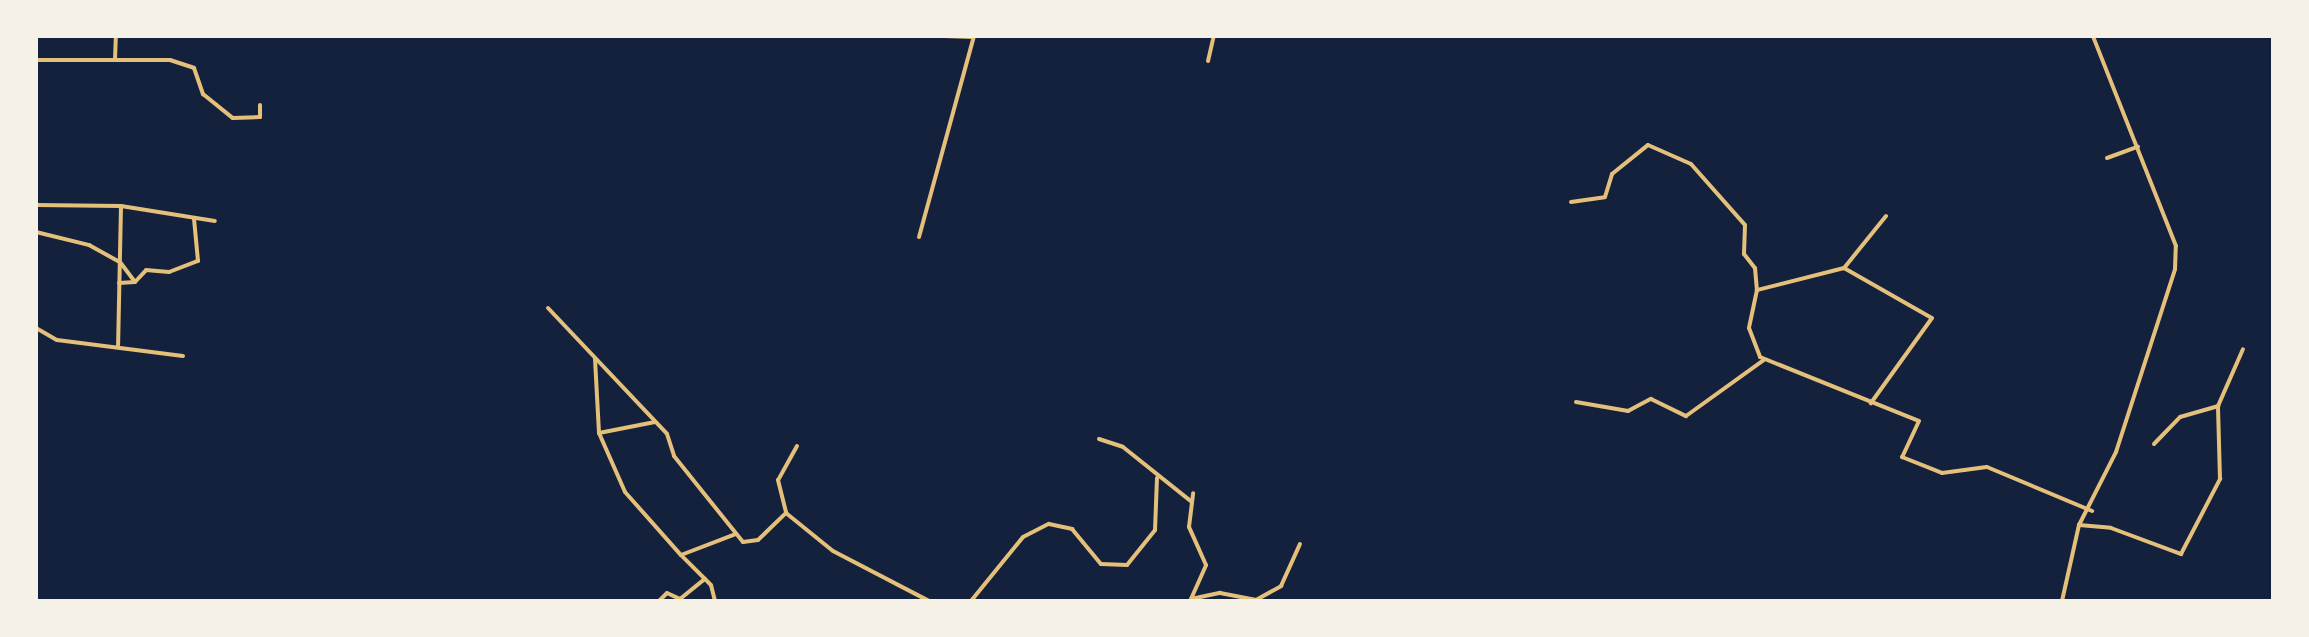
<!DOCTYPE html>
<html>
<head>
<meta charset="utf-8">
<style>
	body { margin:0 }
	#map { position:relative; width:2309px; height:637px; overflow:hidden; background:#14213d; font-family:"Exo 2",sans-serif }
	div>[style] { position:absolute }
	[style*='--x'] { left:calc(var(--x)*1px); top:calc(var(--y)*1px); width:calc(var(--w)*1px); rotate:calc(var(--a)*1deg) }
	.minor>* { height:4px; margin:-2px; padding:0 2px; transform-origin:2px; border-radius:2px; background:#e5c07b }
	span { translate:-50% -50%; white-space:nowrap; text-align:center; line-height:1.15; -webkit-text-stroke:8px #f6f1e7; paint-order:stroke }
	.frame { position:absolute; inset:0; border:38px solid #f6f1e7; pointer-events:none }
</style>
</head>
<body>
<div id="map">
	<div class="minor">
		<i style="--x:944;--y:36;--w:29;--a:2"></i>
		<i style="--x:36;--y:60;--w:134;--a:0"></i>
		<i style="--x:170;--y:60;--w:25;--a:18"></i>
		<i style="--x:194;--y:68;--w:28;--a:71"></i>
		<i style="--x:203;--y:94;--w:38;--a:39"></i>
		<i style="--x:233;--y:118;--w:27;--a:-2"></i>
		<i style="--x:260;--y:117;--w:12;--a:-90"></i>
		<i style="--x:115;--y:60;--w:24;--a:-88"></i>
		<i style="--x:1208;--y:61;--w:26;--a:-77"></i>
		<i style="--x:2107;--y:158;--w:33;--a:-20"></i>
		<i style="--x:1571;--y:202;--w:34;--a:-8"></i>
		<i style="--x:1605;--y:197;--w:24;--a:-73"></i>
		<i style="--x:1612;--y:174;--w:46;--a:-38.9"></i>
		<i style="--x:1648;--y:145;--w:47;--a:23.8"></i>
		<i style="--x:1691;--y:164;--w:81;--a:48.5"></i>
		<i style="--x:1745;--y:225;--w:29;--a:92"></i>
		<i style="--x:1744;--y:254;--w:18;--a:52"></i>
		<i style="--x:1755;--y:268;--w:22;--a:85"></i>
		<i style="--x:36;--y:205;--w:85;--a:0.7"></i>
		<i style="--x:121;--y:206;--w:139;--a:91.2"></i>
		<i style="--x:121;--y:206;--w:95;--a:9.1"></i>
		<i style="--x:1886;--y:216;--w:67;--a:128.9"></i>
		<i style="--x:1844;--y:268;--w:90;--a:165.8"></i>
		<i style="--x:1757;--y:290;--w:39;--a:102"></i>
		<i style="--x:1749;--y:328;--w:31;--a:69"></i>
		<i style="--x:1760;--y:357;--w:171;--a:21.9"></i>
		<i style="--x:1919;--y:421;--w:40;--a:115"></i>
		<i style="--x:1902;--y:457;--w:43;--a:21.8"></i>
		<i style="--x:1942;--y:473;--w:45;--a:-7.6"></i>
		<i style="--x:1987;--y:467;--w:114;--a:22.7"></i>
		<i style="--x:36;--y:232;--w:55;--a:13.8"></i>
		<i style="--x:89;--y:245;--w:35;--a:29"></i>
		<i style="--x:120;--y:262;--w:25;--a:53"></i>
		<i style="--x:919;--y:237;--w:208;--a:-74.7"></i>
		<i style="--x:1844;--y:268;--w:101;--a:29.6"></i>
		<i style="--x:1932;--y:318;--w:105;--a:125.7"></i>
		<i style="--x:119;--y:283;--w:16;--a:-4"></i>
		<i style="--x:135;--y:282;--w:16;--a:-47"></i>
		<i style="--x:146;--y:270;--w:23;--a:5"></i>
		<i style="--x:169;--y:272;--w:31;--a:-21"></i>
		<i style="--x:198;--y:261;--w:42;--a:-95.4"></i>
		<i style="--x:548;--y:308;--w:173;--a:46.6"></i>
		<i style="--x:667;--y:434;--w:23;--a:72"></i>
		<i style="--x:674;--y:456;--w:110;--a:51.3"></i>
		<i style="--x:743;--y:542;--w:15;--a:-8"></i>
		<i style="--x:758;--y:540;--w:39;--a:-44"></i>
		<i style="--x:36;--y:328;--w:24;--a:30"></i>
		<i style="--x:57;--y:340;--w:127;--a:7.2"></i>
		<i style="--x:595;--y:359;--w:74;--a:86.9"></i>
		<i style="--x:599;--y:433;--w:57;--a:-11.1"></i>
		<i style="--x:1576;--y:402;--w:53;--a:9.8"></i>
		<i style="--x:1628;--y:411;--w:26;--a:-28"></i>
		<i style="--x:1651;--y:399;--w:39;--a:26"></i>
		<i style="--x:1686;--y:416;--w:96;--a:-35.7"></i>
		<i style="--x:599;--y:433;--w:64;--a:66.2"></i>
		<i style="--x:625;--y:492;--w:84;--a:48.4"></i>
		<i style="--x:1099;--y:439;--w:25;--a:18"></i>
		<i style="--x:1123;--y:447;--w:88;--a:38.6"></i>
		<i style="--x:2154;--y:444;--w:37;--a:-46"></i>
		<i style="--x:2180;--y:417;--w:40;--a:-16"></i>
		<i style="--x:2218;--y:406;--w:62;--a:-66.3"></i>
		<i style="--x:797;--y:446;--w:39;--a:119"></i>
		<i style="--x:778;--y:480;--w:34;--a:76"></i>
		<i style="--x:786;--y:513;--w:60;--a:39"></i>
		<i style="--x:833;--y:551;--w:108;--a:27.5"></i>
		<i style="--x:2079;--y:525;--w:32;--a:5"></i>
		<i style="--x:2111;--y:528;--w:75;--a:20.4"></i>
		<i style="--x:2181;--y:554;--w:85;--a:-62.5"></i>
		<i style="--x:2220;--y:479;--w:73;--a:-91.6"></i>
		<i style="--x:1191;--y:599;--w:30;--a:-12"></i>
		<i style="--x:1220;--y:593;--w:37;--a:11"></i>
		<i style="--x:1256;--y:600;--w:29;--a:-29"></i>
		<i style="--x:1281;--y:586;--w:46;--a:-65.7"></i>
		<i style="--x:1191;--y:599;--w:37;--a:-66"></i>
		<i style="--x:1206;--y:565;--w:42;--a:-114.1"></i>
		<i style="--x:1189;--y:527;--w:34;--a:-83"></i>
		<i style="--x:659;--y:601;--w:11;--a:-45"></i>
		<i style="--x:667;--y:593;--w:14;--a:25"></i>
		<i style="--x:680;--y:599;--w:32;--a:-39"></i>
		<i style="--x:715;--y:601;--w:16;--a:-104"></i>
		<i style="--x:711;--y:585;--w:42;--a:-135"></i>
		<i style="--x:681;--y:555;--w:59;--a:-20.9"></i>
		<i style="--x:971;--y:601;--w:82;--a:-50.9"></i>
		<i style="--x:1023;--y:537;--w:29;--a:-27"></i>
		<i style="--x:1049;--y:524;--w:24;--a:12"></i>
		<i style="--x:1072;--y:529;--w:45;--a:50.4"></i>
		<i style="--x:1101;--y:564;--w:26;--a:2"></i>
		<i style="--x:1127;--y:565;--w:45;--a:-51.3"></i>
		<i style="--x:1155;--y:530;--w:52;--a:-87.8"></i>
		<i style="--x:2062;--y:601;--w:78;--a:-77.4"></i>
		<i style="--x:2079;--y:525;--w:82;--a:-63.1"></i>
		<i style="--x:2116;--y:452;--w:192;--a:-72.1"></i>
		<i style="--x:2175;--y:269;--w:23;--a:-88"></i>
		<i style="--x:2176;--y:246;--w:226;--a:-111.6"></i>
	</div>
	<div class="frame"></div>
</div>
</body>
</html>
